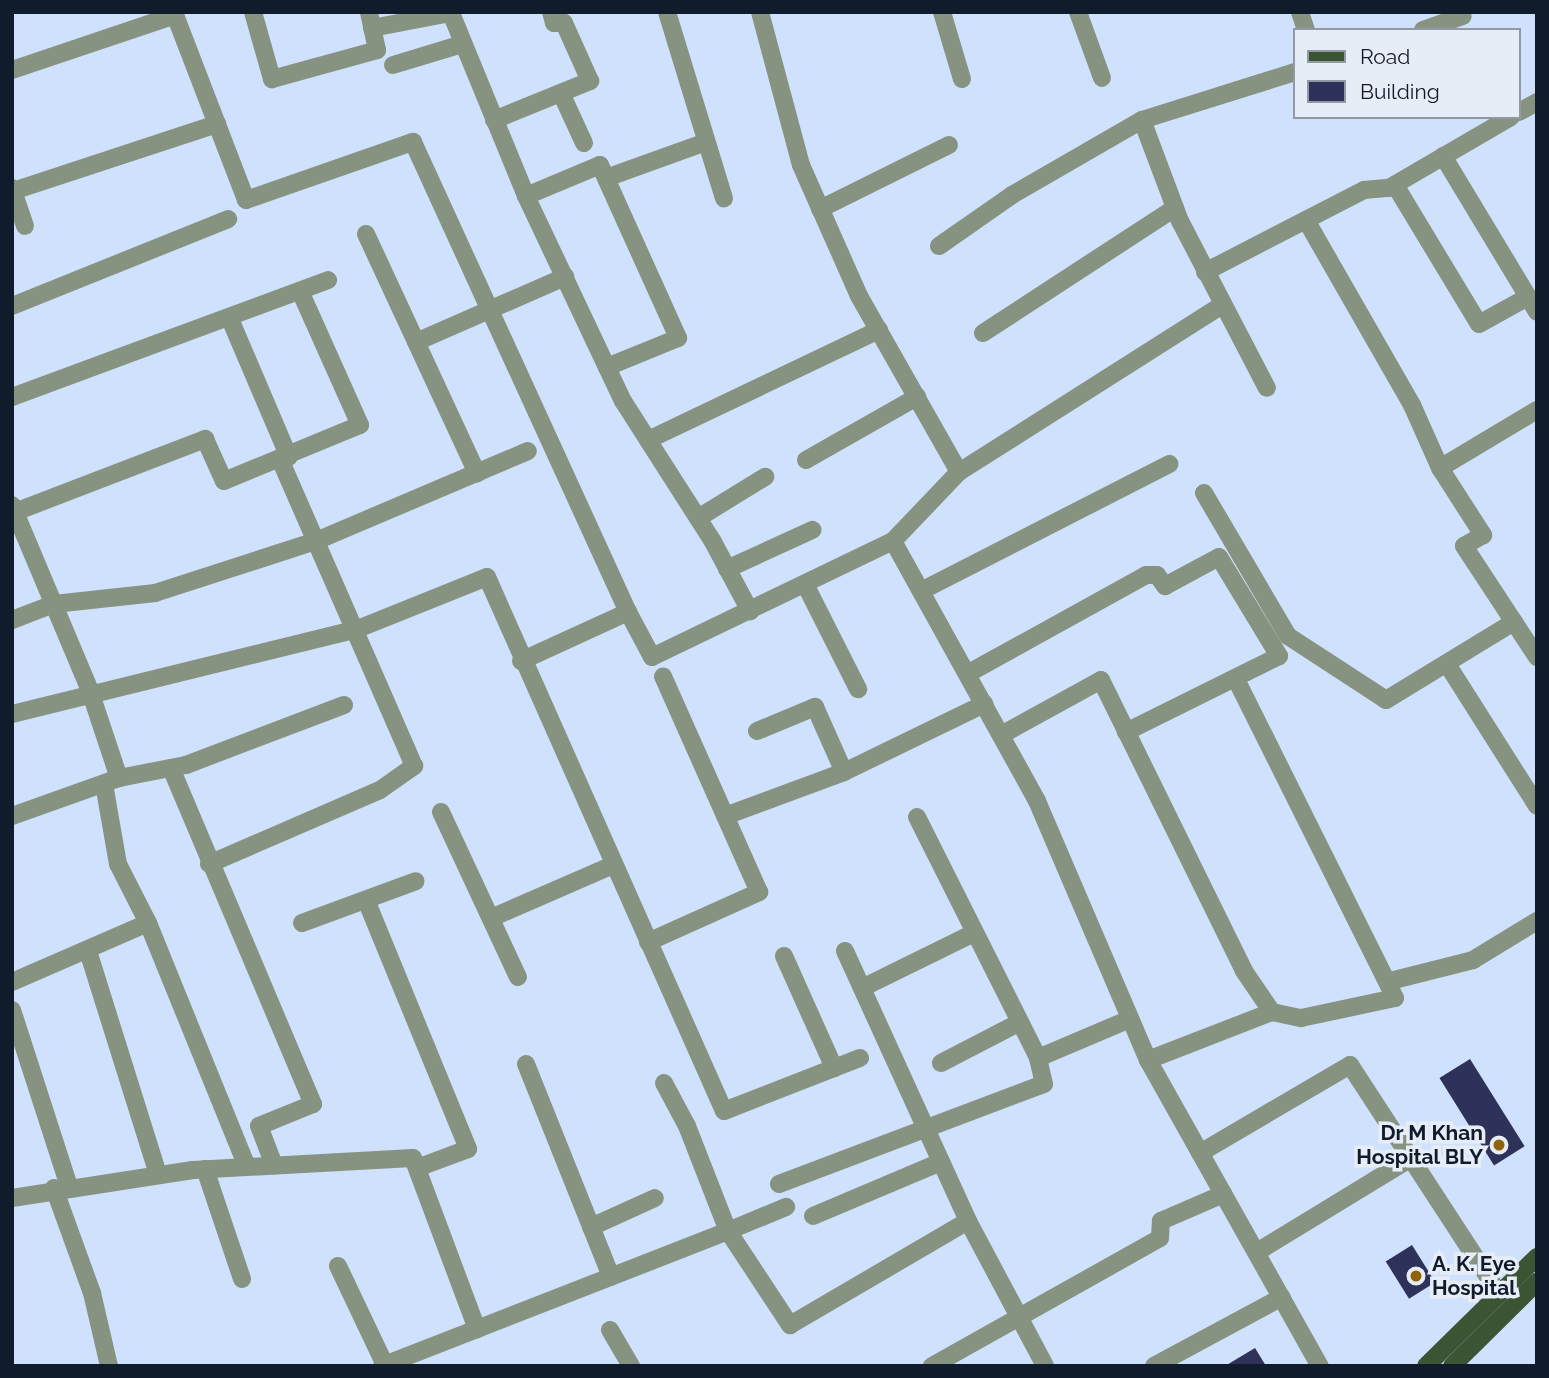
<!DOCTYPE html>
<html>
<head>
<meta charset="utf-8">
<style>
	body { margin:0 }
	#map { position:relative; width:1549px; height:1378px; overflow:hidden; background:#cfe1fc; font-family:Raleway,sans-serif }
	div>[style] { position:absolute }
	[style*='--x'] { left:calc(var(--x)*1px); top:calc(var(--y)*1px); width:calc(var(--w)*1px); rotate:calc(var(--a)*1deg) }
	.building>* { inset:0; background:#2e3159; transform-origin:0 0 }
	.minor>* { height:18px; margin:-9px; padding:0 9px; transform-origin:9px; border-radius:9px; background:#859380 }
	.major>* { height:18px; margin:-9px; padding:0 9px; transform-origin:9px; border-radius:9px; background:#3b5433 }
	.dots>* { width:19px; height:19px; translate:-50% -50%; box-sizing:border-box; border:4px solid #e7edf6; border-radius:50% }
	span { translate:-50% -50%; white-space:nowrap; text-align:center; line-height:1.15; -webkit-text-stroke:7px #e7edf6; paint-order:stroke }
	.poi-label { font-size:21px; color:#101b2b; font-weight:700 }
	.right { translate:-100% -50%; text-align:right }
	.left { translate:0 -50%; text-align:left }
	.frame { position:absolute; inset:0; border:14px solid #101b2b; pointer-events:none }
	.legend { position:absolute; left:1293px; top:28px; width:228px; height:91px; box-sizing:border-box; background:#e7edf6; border:2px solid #9199a5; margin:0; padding:9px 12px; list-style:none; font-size:21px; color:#101b2b }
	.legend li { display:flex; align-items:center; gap:14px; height:35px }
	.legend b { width:35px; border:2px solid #9199a5 }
</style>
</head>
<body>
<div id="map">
	<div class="building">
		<i style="left:1470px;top:1059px;width:103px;height:36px;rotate:58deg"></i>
		<i style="left:1412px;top:1245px;width:44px;height:31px;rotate:58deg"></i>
		<i style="clip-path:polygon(1255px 1348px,1266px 1366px,1225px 1366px)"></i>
	</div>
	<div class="minor">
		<i style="--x:253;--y:12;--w:70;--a:74.2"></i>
		<i style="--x:272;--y:79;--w:109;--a:-15.4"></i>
		<i style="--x:377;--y:50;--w:39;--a:-102"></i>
		<i style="--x:667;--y:12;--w:195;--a:73"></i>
		<i style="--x:760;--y:12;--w:158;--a:75"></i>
		<i style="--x:801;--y:165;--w:143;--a:66.1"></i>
		<i style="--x:859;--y:296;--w:202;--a:60.4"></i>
		<i style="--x:942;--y:12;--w:70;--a:73.4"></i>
		<i style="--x:1078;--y:12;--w:70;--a:70"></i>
		<i style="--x:1300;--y:12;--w:19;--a:72"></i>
		<i style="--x:372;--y:28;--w:80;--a:-10.8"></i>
		<i style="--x:451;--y:13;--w:198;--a:67.7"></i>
		<i style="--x:526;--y:196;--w:227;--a:64.7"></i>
		<i style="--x:623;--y:401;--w:165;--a:57.4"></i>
		<i style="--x:712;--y:540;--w:81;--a:61.8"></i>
		<i style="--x:1423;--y:30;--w:42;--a:-19.3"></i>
		<i style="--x:393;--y:65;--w:72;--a:-16.9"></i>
		<i style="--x:12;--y:70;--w:172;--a:-18.6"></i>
		<i style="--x:175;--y:15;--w:198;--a:69"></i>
		<i style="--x:246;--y:200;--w:177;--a:-19.2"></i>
		<i style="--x:413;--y:142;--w:517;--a:65.42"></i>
		<i style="--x:561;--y:93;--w:55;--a:65.3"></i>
		<i style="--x:1519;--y:112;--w:21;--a:-29"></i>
		<i style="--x:494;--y:120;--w:104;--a:-22.1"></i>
		<i style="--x:590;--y:81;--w:64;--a:-114.1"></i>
		<i style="--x:564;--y:23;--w:10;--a:180"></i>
		<i style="--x:554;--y:23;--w:11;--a:-105"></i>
		<i style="--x:1142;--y:120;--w:108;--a:69.4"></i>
		<i style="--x:1180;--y:221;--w:188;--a:62.5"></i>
		<i style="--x:1443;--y:156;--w:182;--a:58.9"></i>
		<i style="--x:606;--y:178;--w:106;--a:-19.8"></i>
		<i style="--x:1395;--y:185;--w:162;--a:58.9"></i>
		<i style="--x:1479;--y:324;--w:56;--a:-28.9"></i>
		<i style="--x:12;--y:188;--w:40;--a:71.1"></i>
		<i style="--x:13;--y:191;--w:215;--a:-18.2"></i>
		<i style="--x:526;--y:196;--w:80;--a:-22.7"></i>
		<i style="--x:600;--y:165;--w:190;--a:65.7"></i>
		<i style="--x:678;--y:338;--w:77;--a:157.8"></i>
		<i style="--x:820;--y:209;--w:144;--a:-26.4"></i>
		<i style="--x:1306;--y:220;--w:213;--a:60.2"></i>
		<i style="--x:1412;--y:405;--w:69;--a:66"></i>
		<i style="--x:1440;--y:468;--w:80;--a:57.3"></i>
		<i style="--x:1483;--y:535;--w:22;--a:150"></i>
		<i style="--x:1464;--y:546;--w:133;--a:56.7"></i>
		<i style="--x:366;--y:234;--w:264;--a:65.1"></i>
		<i style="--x:939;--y:246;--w:89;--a:-34.9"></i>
		<i style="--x:1012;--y:195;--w:150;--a:-30"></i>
		<i style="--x:1142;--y:120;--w:160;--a:-17.4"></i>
		<i style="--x:1205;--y:272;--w:179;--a:-27.3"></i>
		<i style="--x:1364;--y:190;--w:25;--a:-5"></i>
		<i style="--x:1389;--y:188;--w:141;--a:-30.2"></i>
		<i style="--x:12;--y:306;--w:233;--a:-21.9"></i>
		<i style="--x:230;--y:319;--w:150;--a:66.9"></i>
		<i style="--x:983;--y:333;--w:229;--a:-33.1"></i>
		<i style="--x:416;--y:342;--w:163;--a:-23.6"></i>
		<i style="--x:12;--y:397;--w:337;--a:-20.3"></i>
		<i style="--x:648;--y:440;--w:256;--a:-25.5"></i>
		<i style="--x:806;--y:460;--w:128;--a:-29.6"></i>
		<i style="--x:1440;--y:468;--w:113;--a:-30.9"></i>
		<i style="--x:1204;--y:493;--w:166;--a:59.6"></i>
		<i style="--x:1288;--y:636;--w:117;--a:33.1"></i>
		<i style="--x:1386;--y:700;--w:150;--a:-31.4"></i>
		<i style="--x:12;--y:505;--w:202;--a:67.2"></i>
		<i style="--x:90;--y:691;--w:92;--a:71.6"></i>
		<i style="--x:15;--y:512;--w:204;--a:-21"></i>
		<i style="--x:205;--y:439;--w:46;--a:65.7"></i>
		<i style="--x:224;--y:481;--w:147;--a:-22.4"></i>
		<i style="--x:360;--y:425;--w:147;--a:-114.1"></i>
		<i style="--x:698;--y:518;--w:79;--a:-31.5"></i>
		<i style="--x:893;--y:541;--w:297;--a:61"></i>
		<i style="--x:1037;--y:801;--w:282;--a:66.8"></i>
		<i style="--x:1148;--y:1060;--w:351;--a:60.7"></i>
		<i style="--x:727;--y:569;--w:94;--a:-24.6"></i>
		<i style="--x:805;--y:584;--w:118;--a:63.2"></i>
		<i style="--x:921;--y:591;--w:279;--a:-27.1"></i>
		<i style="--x:12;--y:620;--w:45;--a:-20.9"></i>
		<i style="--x:54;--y:604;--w:102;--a:-6.2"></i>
		<i style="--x:155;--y:593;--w:169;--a:-17.9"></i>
		<i style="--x:316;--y:541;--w:230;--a:-23"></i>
		<i style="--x:521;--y:661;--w:118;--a:-24.6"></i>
		<i style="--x:628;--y:612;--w:51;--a:61.9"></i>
		<i style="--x:652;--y:657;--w:267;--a:-25.7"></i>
		<i style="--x:893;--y:541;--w:95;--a:-46.3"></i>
		<i style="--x:959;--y:472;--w:310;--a:-32.4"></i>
		<i style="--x:1447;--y:664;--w:168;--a:57.6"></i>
		<i style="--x:967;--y:674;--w:205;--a:-28.9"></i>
		<i style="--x:1146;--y:575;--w:11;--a:0"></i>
		<i style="--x:1157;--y:575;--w:14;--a:54"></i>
		<i style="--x:1165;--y:586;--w:61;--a:-28.2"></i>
		<i style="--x:1219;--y:557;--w:116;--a:58.8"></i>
		<i style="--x:1279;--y:656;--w:171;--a:153.6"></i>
		<i style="--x:12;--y:714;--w:353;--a:-13.8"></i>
		<i style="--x:355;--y:630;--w:142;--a:-21.9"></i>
		<i style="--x:487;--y:577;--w:584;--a:66.07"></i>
		<i style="--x:724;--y:1111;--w:146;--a:-21.3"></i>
		<i style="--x:757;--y:731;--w:63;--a:-22.5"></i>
		<i style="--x:815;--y:707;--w:71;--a:66"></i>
		<i style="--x:1001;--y:735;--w:114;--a:-28.8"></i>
		<i style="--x:1101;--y:680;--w:324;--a:63.8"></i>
		<i style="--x:1244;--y:971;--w:50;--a:55.7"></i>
		<i style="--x:1272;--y:1012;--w:30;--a:12"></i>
		<i style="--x:1301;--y:1018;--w:96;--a:-12"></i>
		<i style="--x:1395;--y:998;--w:356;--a:-116.5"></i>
		<i style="--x:171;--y:768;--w:365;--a:67.1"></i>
		<i style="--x:313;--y:1104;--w:58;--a:157.8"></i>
		<i style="--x:259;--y:1126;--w:42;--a:69"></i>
		<i style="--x:104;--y:784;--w:81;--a:80.1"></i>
		<i style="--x:118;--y:864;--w:66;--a:63"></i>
		<i style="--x:148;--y:923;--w:263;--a:67.9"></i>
		<i style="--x:441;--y:812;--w:182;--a:65"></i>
		<i style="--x:12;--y:816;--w:114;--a:-19.6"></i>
		<i style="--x:119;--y:778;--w:68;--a:-11"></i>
		<i style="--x:186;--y:765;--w:169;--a:-20.8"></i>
		<i style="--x:725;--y:816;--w:127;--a:-20.3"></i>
		<i style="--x:844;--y:772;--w:156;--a:-25.9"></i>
		<i style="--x:917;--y:817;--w:270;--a:63.3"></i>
		<i style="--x:1038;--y:1058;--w:100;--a:-23"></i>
		<i style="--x:209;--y:864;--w:186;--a:-23.4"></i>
		<i style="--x:380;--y:790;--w:42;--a:-35.2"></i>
		<i style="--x:414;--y:766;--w:334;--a:-113.6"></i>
		<i style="--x:366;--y:900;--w:269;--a:67.7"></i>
		<i style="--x:468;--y:1149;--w:54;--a:159.6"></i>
		<i style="--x:491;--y:918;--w:133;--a:-23.5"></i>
		<i style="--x:302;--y:923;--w:121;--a:-20.2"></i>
		<i style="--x:648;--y:942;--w:122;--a:-24.2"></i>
		<i style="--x:759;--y:892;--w:236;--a:-114"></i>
		<i style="--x:88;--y:951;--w:234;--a:72.6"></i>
		<i style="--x:845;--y:951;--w:297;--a:65.5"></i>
		<i style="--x:968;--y:1221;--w:164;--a:62"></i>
		<i style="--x:784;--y:956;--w:123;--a:65.9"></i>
		<i style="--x:1390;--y:981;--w:86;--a:-14.2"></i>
		<i style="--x:1473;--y:960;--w:75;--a:-31.4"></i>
		<i style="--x:12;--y:982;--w:148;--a:-23.5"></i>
		<i style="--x:862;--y:988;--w:125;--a:-26.2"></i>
		<i style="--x:12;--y:1010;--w:185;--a:72.1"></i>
		<i style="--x:1148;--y:1060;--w:133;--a:-21.2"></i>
		<i style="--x:941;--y:1063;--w:89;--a:-27.4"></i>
		<i style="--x:526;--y:1064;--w:229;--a:68.2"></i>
		<i style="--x:664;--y:1083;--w:49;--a:61.9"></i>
		<i style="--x:687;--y:1126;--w:113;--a:68.7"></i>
		<i style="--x:728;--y:1231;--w:63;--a:-22.5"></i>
		<i style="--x:1200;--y:1153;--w:174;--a:-30.4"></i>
		<i style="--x:1350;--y:1065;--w:273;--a:56.9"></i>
		<i style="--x:205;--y:1169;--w:116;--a:71.4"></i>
		<i style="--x:779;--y:1184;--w:283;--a:-20.7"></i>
		<i style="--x:1044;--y:1084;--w:27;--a:-103"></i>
		<i style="--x:54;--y:1188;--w:112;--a:70.1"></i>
		<i style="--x:92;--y:1293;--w:75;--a:76.9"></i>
		<i style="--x:12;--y:1198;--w:183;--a:-8.8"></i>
		<i style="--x:193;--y:1170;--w:220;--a:-3.1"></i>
		<i style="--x:413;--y:1158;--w:183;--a:69.5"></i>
		<i style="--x:813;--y:1216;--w:139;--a:-22.9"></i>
		<i style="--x:591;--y:1227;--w:70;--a:-24.4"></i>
		<i style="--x:1257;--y:1252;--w:180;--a:-31.4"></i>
		<i style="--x:338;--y:1266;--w:110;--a:64.6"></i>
		<i style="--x:610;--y:1330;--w:42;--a:59.7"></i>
		<i style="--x:382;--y:1366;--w:371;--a:-21.3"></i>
		<i style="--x:728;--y:1231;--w:113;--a:56.6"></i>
		<i style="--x:790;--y:1325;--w:206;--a:-30.3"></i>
		<i style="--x:932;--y:1366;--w:261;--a:-29.3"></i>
		<i style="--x:1160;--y:1238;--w:17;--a:-87"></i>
		<i style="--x:1161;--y:1221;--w:68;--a:-23.5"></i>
		<i style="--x:1154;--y:1366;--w:145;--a:-28.3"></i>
	</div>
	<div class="major">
		<i style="--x:1426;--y:1366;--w:156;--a:-44.5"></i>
		<i style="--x:1452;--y:1366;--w:120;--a:-44.7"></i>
	</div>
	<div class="dots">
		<i style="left:1499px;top:1145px;background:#8e6309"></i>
		<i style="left:1416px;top:1276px;background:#8e6309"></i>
	</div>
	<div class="poi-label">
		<span class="right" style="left:1483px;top:1145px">Dr M Khan<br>Hospital BLY</span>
		<span class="left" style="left:1432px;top:1276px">A. K. Eye<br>Hospital</span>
	</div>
	<div class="frame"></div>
	<ul class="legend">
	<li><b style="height:9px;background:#3b5433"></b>Road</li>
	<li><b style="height:19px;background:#2e3159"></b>Building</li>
	</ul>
</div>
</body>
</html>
